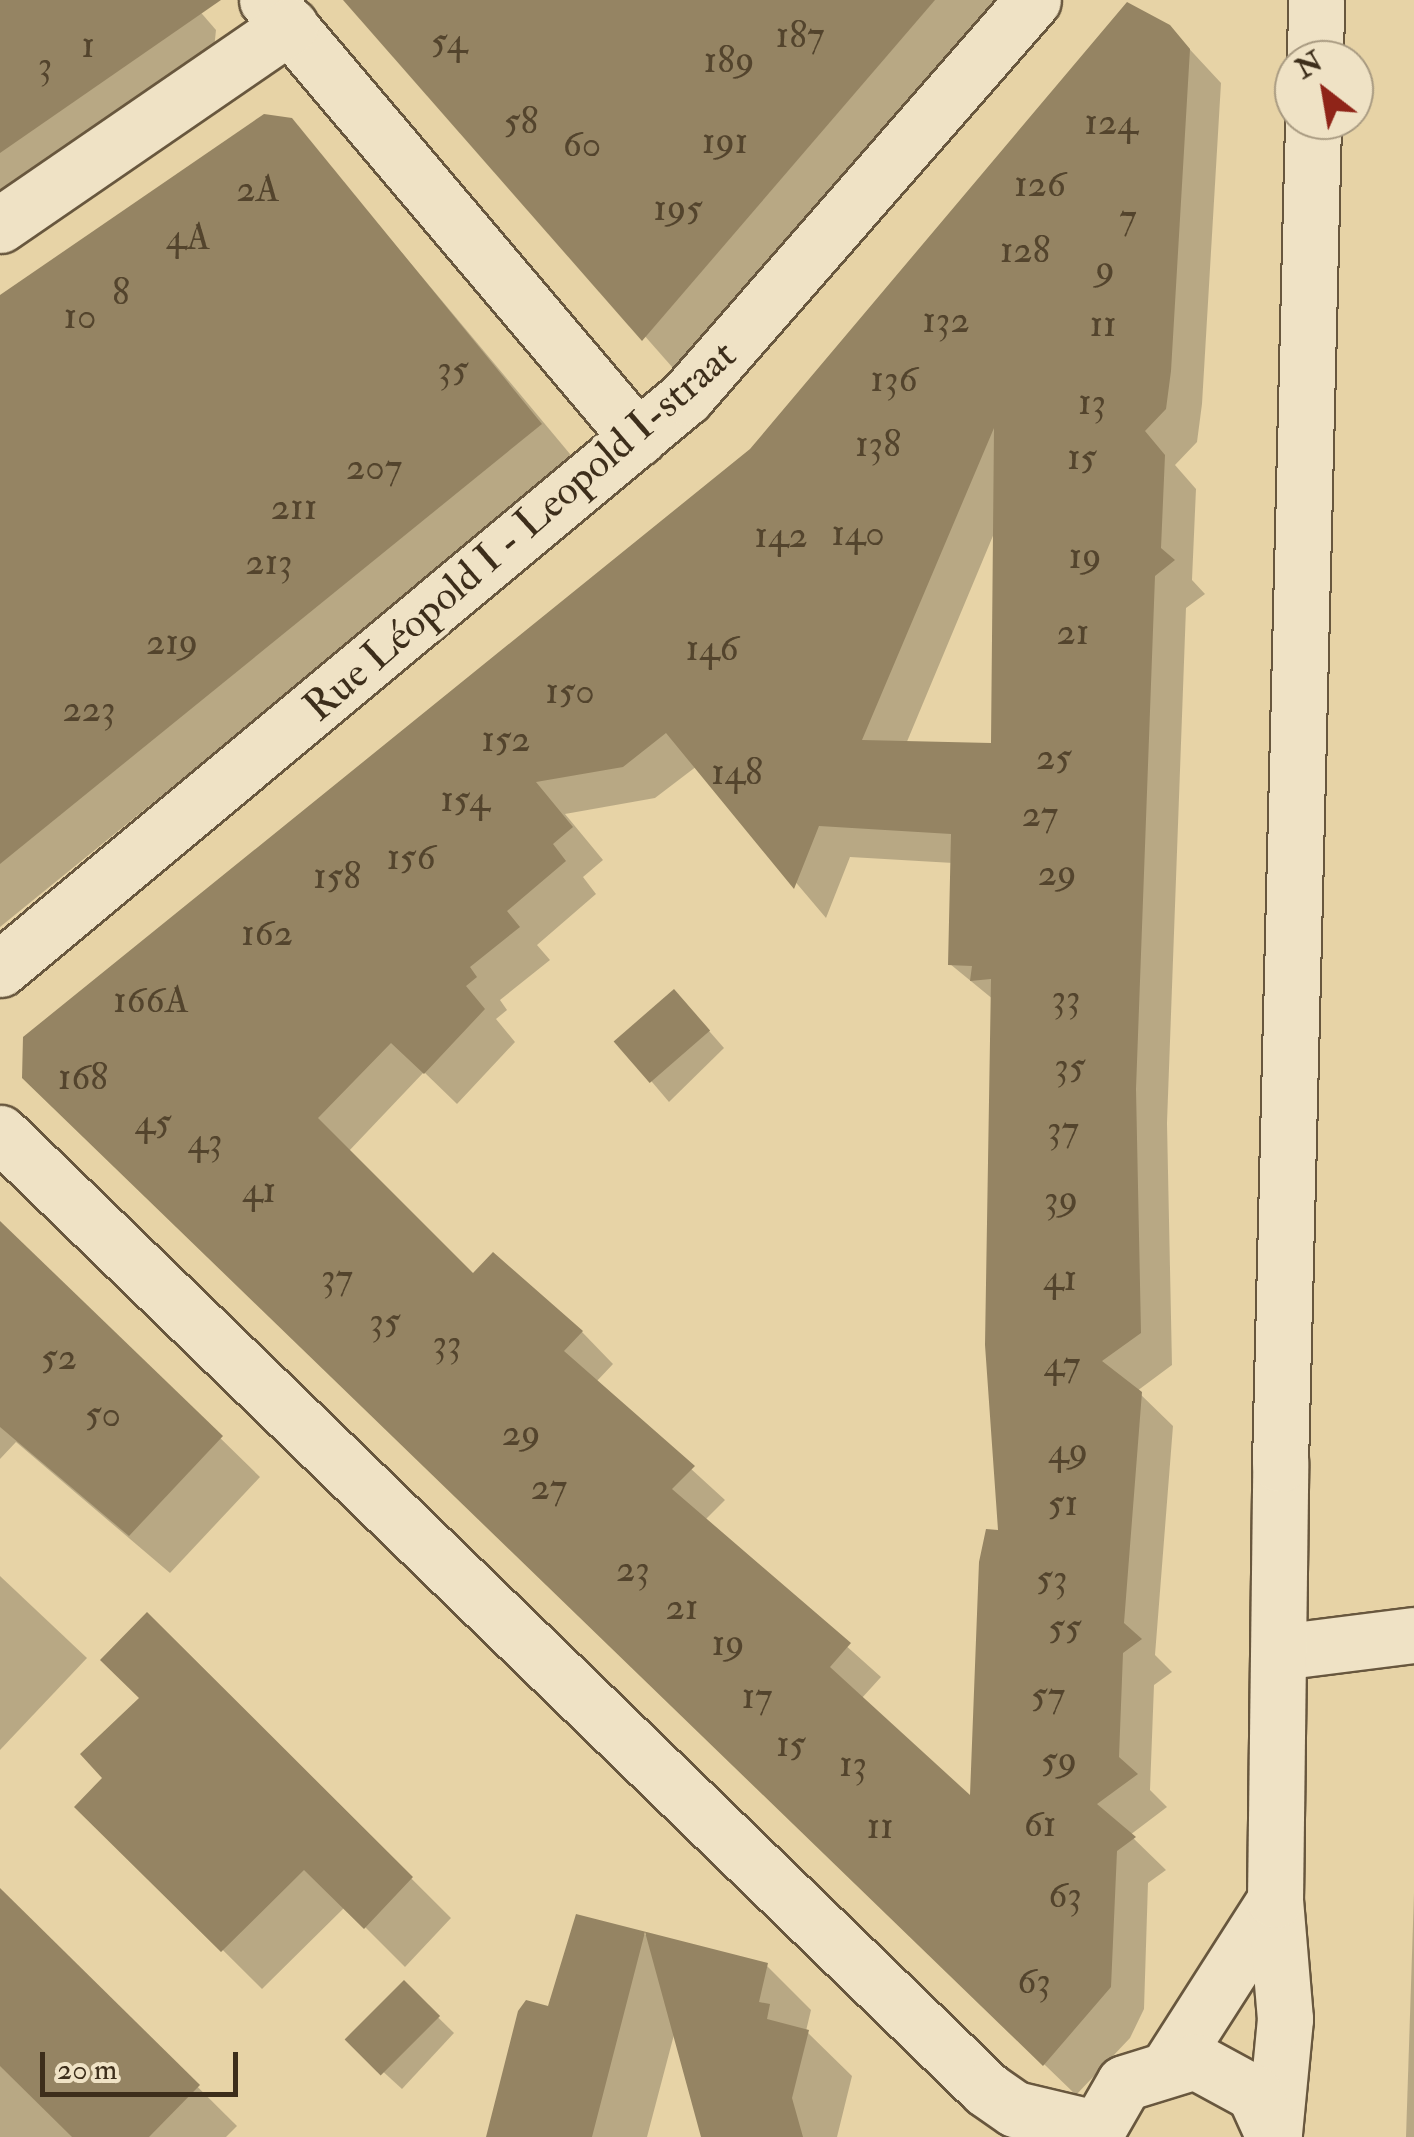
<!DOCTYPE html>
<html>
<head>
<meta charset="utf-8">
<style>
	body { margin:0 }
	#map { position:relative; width:1414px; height:2137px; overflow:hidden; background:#e7d3a6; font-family:"IM FELL Double Pica",serif }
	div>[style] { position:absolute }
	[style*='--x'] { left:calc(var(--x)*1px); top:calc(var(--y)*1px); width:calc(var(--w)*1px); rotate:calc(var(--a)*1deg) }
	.shadow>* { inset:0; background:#0003 }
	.building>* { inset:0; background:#958463; transform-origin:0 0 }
	.roads { filter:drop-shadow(2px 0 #68573e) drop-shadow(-2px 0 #68573e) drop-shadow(0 2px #68573e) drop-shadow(0 -2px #68573e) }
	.street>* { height:55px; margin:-27.5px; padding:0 27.5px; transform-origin:27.5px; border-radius:27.5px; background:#efe2c5 }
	span { translate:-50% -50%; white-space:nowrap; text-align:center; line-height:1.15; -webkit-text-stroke:10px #efe2c5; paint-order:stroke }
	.number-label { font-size:38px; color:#53442d }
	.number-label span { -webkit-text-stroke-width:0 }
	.street-label { font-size:42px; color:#3d2e1b }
	.north { position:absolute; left:1274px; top:40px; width:100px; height:100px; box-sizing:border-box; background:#efe2c5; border:2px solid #a89a81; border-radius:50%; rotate:329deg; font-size:28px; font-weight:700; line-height:40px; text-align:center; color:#3d2e1b }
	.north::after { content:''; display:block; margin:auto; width:35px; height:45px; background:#8f2418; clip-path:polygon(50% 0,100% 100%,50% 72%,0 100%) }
	.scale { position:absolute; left:40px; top:2052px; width:198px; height:45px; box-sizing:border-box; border:5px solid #3d2e1b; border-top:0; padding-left:12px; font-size:30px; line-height:35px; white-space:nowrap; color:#3d2e1b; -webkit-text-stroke:8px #efe2c5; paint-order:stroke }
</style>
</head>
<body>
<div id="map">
	<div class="shadow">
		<i style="clip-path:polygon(0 0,190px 0,216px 30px,213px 59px,0 204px)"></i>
		<i style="clip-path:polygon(349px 0,1002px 0,680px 376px)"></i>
		<i style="clip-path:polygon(evenodd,1169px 27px,1221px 83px,1202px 404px,1197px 442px,1175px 465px,1196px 489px,1192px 580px,1205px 594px,1186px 608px,1167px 1123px,1172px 1365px,1137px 1391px,1173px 1426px,1155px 1655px,1172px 1672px,1154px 1685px,1150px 1790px,1167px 1807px,1130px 1835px,1166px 1870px,1148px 1883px,1144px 2009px,1130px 2038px,1076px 2095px,57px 1110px,751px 451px,1169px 27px,995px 531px,994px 745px,906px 744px,995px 531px,1169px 27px,697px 766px,826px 918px,850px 857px,953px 863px,950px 964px,994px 1000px,1001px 1532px,972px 1801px,861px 1699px,881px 1677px,705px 1520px,725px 1500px,596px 1382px,613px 1364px,582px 1332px,473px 1277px,348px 1152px,424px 1072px,457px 1104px,515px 1042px,496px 1019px,507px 1010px,500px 1000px,550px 960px,537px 945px,596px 894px,583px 877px,603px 860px,565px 814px,655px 798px,697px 766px)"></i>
		<i style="clip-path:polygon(291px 120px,575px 460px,0 927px,0 298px)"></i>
		<i style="clip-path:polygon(689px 1008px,724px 1048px,669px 1102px,619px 1043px)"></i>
		<i style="clip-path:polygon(0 1223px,260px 1477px,170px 1573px,16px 1442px,0 1459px)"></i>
		<i style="clip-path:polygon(0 1576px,87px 1658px,0 1750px)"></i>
		<i style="clip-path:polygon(147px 1615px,451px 1918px,405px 1967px,345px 1907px,262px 1989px,78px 1806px,105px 1778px,142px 1699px)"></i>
		<i style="clip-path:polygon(0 1891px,237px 2126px,226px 2137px,0 2137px)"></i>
		<i style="clip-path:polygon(1414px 1893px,1414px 2137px,1406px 2137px)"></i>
		<i style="clip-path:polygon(577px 1917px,767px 1966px,811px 2010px,806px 2031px,852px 2076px,837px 2137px,704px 2137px,675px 2031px,647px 2137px,488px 2137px,550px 2009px)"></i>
		<i style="clip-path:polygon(404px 1984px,454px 2033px,402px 2089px,367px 2057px)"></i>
	</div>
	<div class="building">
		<i style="clip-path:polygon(0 0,221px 0,0 153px)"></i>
		<i style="clip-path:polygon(343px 0,935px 0,642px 341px)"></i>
		<i style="clip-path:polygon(evenodd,1127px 2px,1170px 25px,1190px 49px,1171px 371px,1166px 409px,1145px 431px,1165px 455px,1161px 548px,1175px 560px,1155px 576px,1136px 1089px,1141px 1333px,1102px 1361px,1142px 1392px,1124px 1623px,1142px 1639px,1123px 1653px,1119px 1757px,1138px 1774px,1097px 1804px,1136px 1837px,1117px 1851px,1111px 1987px,1043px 2066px,22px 1078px,23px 1037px,750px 449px,1127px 2px,994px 428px,991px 743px,862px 740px,994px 428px,1127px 2px,666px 733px,794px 889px,819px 826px,951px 834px,948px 965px,972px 966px,970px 981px,991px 979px,985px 1345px,998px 1530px,986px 1529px,979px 1562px,970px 1795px,830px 1667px,851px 1643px,672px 1489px,695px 1466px,564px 1351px,583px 1331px,493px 1252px,473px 1273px,318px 1118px,391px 1043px,424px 1074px,485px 1009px,466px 986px,477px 977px,470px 967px,520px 927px,507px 911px,566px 861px,553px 844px,573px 827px,536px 782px,623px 767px,666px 733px)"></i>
		<i style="clip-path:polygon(264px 114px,292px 118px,542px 424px,0 864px,0 295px)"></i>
		<i style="left:674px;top:989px;width:55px;height:80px;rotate:49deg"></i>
		<i style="clip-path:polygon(0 1221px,223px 1436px,129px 1536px,0 1427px)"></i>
		<i style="clip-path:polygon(147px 1612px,413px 1877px,364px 1929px,304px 1870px,221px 1952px,74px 1807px,102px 1778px,80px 1754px,139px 1698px,100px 1660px)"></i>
		<i style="clip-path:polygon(0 1888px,200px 2085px,149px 2137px,72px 2137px,0 2066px)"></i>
		<i style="clip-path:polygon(576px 1914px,768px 1963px,759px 2002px,770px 2004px,767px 2019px,809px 2030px,792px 2098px,803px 2137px,701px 2137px,645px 1932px,592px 2137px,486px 2137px,518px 2011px,526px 2000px,548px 2006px)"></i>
		<i style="left:404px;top:1980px;width:51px;height:84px;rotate:45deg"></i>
	</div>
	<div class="roads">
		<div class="street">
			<i style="--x:267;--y:0;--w:574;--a:49.73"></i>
			<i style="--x:1315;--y:60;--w:60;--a:-89"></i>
			<i style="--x:0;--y:225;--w:352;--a:-34.5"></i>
			<i style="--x:0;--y:969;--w:893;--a:-39.82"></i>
			<i style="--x:686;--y:397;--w:527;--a:-48.84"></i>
			<i style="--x:0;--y:1133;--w:1373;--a:44.11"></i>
			<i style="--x:986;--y:2089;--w:35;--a:35"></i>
			<i style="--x:1015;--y:2109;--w:82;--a:13.4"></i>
			<i style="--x:1279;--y:1652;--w:136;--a:-7.2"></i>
			<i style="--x:1172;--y:2061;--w:191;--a:-57.4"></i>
			<i style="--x:1274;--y:2133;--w:115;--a:-84.5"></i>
			<i style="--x:1285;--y:2019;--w:119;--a:-94.8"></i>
			<i style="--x:1275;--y:1900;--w:436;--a:-89.3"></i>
			<i style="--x:1280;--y:1464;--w:1344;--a:-88.59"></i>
			<i style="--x:1093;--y:2137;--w:62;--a:-60.1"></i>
			<i style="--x:1124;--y:2083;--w:74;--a:-17.2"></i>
			<i style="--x:1195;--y:2061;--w:67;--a:28.5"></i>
			<i style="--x:1254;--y:2093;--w:48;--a:65.6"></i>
		</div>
	</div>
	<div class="number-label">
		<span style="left:800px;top:36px">187</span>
		<span style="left:449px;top:42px">54</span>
		<span style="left:88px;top:46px">1</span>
		<span style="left:729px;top:61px">189</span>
		<span style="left:45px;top:66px">3</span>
		<span style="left:521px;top:122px">58</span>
		<span style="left:1111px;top:123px">124</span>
		<span style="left:725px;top:142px">191</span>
		<span style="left:582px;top:145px">60</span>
		<span style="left:1040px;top:185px">126</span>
		<span style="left:258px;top:190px">2A</span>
		<span style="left:678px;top:209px">195</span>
		<span style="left:1128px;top:218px">7</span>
		<span style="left:188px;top:238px">4A</span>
		<span style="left:1025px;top:251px">128</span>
		<span style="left:1105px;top:270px">9</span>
		<span style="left:121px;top:293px">8</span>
		<span style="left:80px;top:317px">10</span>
		<span style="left:946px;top:321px">132</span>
		<span style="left:1103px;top:325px">11</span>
		<span style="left:453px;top:370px">35</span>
		<span style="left:894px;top:380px">136</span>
		<span style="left:1092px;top:403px">13</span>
		<span style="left:878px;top:445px">138</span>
		<span style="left:1082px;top:458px">15</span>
		<span style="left:374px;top:468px">207</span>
		<span style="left:294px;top:508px">211</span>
		<span style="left:858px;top:534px">140</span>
		<span style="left:781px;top:536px">142</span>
		<span style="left:1085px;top:557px">19</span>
		<span style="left:269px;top:563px">213</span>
		<span style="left:1073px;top:633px">21</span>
		<span style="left:172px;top:643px">219</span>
		<span style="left:712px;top:649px">146</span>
		<span style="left:570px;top:692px">150</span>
		<span style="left:89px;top:710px">223</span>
		<span style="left:506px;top:740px">152</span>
		<span style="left:1054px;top:758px">25</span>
		<span style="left:737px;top:773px">148</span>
		<span style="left:465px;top:800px">154</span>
		<span style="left:1040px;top:815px">27</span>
		<span style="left:411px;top:858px">156</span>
		<span style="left:1057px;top:874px">29</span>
		<span style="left:337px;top:877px">158</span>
		<span style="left:267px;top:934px">162</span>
		<span style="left:1066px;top:999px">33</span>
		<span style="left:151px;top:1001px">166A</span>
		<span style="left:1070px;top:1067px">35</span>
		<span style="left:83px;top:1078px">168</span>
		<span style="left:153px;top:1123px">45</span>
		<span style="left:1063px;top:1130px">37</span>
		<span style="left:205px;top:1142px">43</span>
		<span style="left:259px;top:1191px">41</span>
		<span style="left:1061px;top:1200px">39</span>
		<span style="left:337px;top:1278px">37</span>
		<span style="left:1060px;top:1279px">41</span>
		<span style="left:385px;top:1322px">35</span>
		<span style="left:447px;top:1344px">33</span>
		<span style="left:59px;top:1358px">52</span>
		<span style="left:1062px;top:1365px">47</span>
		<span style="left:103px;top:1415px">50</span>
		<span style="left:521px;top:1434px">29</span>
		<span style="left:1068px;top:1452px">49</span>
		<span style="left:549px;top:1488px">27</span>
		<span style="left:1063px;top:1504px">51</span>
		<span style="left:633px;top:1570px">23</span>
		<span style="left:1052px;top:1579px">53</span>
		<span style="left:682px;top:1608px">21</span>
		<span style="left:1065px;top:1628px">55</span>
		<span style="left:728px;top:1644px">19</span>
		<span style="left:1048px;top:1696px">57</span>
		<span style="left:757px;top:1697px">17</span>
		<span style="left:791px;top:1745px">15</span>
		<span style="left:1059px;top:1761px">59</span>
		<span style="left:853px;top:1765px">13</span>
		<span style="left:1040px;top:1825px">61</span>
		<span style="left:880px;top:1827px">11</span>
		<span style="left:1065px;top:1896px">63</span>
		<span style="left:1034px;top:1982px">63</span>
	</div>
	<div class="street-label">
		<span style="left:520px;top:531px;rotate:-41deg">Rue Léopold I - Leopold I-straat</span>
	</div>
	<div class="north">N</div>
	<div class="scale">20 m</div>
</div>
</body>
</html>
